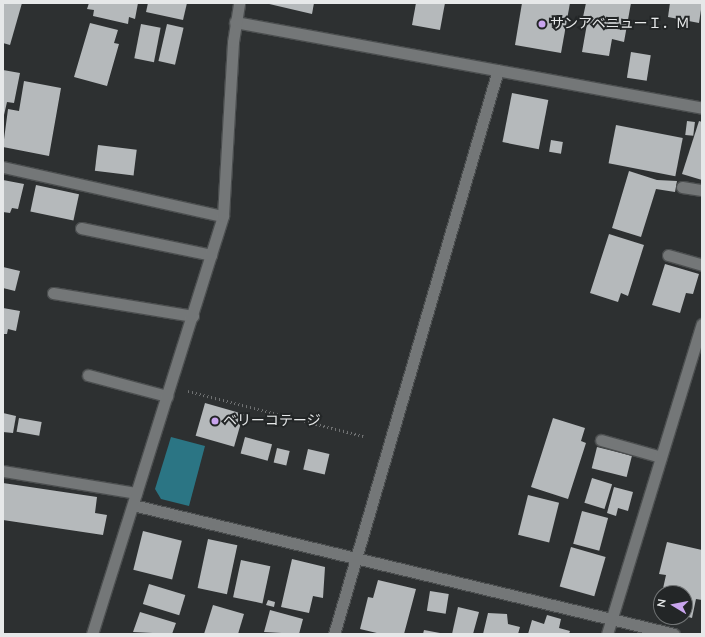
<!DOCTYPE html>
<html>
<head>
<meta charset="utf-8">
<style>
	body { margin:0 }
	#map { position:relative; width:705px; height:637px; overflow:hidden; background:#2d3031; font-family:"Nunito Sans","Noto Sans JP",sans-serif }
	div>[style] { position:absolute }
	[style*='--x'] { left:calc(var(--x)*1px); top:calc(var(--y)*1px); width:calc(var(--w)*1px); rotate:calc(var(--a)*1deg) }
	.forest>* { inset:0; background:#2b7584 }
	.building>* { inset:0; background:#b5b9bb; transform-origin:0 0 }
	.path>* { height:2.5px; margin-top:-1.25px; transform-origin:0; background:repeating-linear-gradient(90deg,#707273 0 1px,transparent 0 4px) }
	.roads { filter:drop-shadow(1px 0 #4b4e4f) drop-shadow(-1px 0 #4b4e4f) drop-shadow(0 1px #4b4e4f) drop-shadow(0 -1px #4b4e4f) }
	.service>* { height:11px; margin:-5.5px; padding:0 5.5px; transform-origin:5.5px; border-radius:5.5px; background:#747778 }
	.minor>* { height:11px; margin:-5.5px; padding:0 5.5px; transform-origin:5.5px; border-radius:5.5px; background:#747778 }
	.dots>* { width:11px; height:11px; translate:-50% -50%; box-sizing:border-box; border:2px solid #232627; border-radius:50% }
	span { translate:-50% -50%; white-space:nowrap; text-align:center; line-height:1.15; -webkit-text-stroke:4px #232627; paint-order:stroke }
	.poi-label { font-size:14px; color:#e6e8e9 }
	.left { translate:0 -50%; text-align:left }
	.frame { position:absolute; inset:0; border:4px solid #e6e8e9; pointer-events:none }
	.north { position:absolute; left:653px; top:585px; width:40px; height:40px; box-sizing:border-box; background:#232627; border:1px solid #717475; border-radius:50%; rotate:280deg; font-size:11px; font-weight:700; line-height:16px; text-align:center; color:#e6e8e9 }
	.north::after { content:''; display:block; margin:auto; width:14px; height:18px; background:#c9a5ee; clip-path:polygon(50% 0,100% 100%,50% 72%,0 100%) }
</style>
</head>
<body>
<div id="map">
	<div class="forest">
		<i style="clip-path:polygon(171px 437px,205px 446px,189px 506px,161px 499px,155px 489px)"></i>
	</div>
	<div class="building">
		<i style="clip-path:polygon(3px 3px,22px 3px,10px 45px,3px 43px)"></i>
		<i style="clip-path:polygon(89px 3px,138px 3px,135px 19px,129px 17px,128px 24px,93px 16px,94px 10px,87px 9px)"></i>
		<i style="clip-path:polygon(148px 3px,187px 3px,183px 20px,146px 12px)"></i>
		<i style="clip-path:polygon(265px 3px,314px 3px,312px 14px)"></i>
		<i style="clip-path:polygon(416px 3px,445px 3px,440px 30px,412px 25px)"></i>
		<i style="clip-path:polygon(522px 3px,570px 3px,561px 53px,515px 45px)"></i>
		<i style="clip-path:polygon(586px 3px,631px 3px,624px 42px,612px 39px,609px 56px,582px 52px,588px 18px,583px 17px)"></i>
		<i style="clip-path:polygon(670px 3px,702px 3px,699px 23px,668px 17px)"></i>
		<i style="clip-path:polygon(90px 23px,118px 30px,114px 43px,119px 44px,107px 86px,74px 77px)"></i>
		<i style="left:141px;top:24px;width:20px;height:35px;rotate:11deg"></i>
		<i style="left:167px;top:24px;width:17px;height:38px;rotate:13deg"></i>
		<i style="left:631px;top:52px;width:20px;height:26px;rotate:9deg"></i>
		<i style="clip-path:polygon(3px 70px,20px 73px,14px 103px,7px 102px,4px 115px)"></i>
		<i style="clip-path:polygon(24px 81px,61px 88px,49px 156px,3px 147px,8px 109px,19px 111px)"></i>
		<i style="left:512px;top:93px;width:37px;height:50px;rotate:11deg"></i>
		<i style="left:687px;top:121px;width:8px;height:14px;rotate:7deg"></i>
		<i style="clip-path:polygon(699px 121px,702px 122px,702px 180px,682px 174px)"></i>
		<i style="left:616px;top:125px;width:68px;height:39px;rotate:11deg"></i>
		<i style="left:551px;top:140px;width:12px;height:12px;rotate:9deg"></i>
		<i style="left:98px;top:145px;width:39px;height:26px;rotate:7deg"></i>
		<i style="clip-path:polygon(629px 171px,657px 180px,677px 181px,675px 192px,656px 189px,641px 237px,612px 228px)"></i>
		<i style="clip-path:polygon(3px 180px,24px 184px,18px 209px,12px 208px,10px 213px,3px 212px)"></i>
		<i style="left:36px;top:185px;width:44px;height:27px;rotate:12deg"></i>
		<i style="clip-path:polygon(609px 234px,644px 245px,628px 296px,621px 293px,618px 302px,590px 293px)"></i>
		<i style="clip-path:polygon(665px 264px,699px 274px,693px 294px,686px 293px,680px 313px,652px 305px)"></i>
		<i style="clip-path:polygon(3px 267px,20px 271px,15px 291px,3px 288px)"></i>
		<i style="clip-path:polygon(3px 308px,20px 311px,16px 331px,8px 329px,7px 334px,3px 334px)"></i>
		<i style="left:205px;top:403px;width:40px;height:34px;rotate:16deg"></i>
		<i style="clip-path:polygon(3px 413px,16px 416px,13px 433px,3px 432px)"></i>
		<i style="left:19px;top:418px;width:23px;height:14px;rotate:10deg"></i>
		<i style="clip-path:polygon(553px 418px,585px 428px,581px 441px,586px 443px,568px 499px,531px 487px)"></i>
		<i style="left:245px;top:437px;width:28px;height:17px;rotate:15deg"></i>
		<i style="left:597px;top:447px;width:36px;height:22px;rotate:14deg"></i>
		<i style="left:277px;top:448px;width:13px;height:15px;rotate:13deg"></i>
		<i style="left:308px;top:449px;width:22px;height:21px;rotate:13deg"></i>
		<i style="left:592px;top:478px;width:21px;height:26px;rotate:17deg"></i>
		<i style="clip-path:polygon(3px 483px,97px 497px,95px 513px,107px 515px,103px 535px,3px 520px)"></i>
		<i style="clip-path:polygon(614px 487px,633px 492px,628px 511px,618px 508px,616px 516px,607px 513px)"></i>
		<i style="left:528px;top:495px;width:32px;height:41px;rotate:14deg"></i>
		<i style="left:582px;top:511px;width:27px;height:34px;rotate:15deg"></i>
		<i style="left:143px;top:531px;width:40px;height:40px;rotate:14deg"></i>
		<i style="left:208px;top:539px;width:30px;height:50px;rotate:12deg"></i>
		<i style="clip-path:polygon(667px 542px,702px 550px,702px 600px,696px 599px,692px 618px,685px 616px,685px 593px,662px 593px,666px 575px,659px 574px)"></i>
		<i style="left:571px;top:547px;width:36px;height:41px;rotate:16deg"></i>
		<i style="clip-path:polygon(292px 559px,325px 567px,323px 598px,313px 596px,309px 613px,281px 607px)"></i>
		<i style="left:241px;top:560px;width:30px;height:38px;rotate:12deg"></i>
		<i style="clip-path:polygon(378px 580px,416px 589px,404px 634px,381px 634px,360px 629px,368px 597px,373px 598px)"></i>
		<i style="left:149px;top:584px;width:38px;height:21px;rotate:17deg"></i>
		<i style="left:430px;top:591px;width:19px;height:20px;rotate:9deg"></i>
		<i style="clip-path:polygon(268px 600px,275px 602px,274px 607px,266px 605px)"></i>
		<i style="clip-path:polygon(660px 600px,661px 600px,661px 611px,658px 610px)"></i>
		<i style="clip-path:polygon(213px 605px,244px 614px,238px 634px,204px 634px)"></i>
		<i style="clip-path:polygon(458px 607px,479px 612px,473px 634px,452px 634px)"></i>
		<i style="clip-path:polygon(270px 610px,303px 619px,299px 634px,264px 632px)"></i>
		<i style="clip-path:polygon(140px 612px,176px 623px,172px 634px,133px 632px)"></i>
		<i style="clip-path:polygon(488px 613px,507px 614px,508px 624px,520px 627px,518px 634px,483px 634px)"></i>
		<i style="clip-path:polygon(547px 615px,561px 619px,559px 628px,570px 631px,569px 634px,528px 634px,532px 620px,544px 624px)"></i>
		<i style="clip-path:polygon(424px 630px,440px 633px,440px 634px,423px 634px)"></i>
	</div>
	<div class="path">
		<i style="--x:188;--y:391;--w:181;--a:14.4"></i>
	</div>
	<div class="roads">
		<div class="service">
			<i style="--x:3;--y:167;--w:225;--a:12.6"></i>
			<i style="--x:682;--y:187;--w:20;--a:9"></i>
			<i style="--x:81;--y:228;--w:133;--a:11.7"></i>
			<i style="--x:668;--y:255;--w:35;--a:16"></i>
			<i style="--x:53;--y:293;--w:142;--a:9.3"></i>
			<i style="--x:88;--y:375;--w:82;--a:14.9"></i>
			<i style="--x:601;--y:440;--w:62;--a:15.8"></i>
			<i style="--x:3;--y:471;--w:135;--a:9.4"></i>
		</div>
		<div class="minor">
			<i style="--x:235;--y:22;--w:475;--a:10.4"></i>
			<i style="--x:133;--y:505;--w:556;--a:13.41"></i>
			<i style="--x:92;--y:634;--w:438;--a:-72.6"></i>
			<i style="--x:223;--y:216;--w:174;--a:-86.7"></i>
			<i style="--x:233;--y:42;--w:39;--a:-81"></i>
			<i style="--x:334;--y:634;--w:587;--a:-73.79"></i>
			<i style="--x:607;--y:634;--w:324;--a:-73"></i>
		</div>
	</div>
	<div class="dots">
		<i style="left:542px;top:24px;background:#c9a5ee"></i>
		<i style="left:215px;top:421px;background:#c9a5ee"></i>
	</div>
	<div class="poi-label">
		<span class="left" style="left:550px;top:24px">サンアベニューＩ．Ｍ</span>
		<span class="left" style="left:223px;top:421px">ベリーコテージ</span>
	</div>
	<div class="frame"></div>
	<div class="north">N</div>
</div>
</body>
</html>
